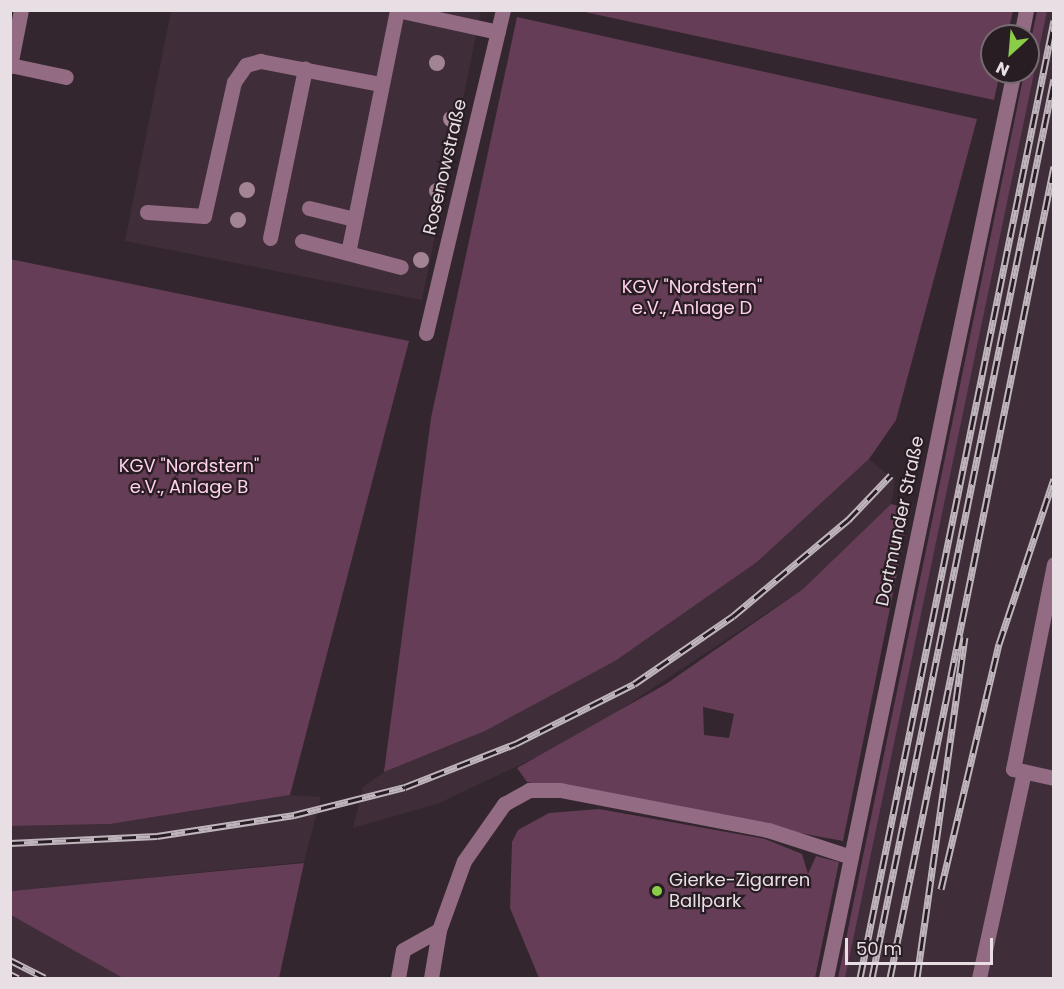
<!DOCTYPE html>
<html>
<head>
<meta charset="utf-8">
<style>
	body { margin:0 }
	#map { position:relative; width:1064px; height:989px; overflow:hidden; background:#33262e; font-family:Poppins,sans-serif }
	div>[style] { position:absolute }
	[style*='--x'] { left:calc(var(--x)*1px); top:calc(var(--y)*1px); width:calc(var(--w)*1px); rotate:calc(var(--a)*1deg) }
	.built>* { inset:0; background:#3f2d39 }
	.green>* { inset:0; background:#653d56 }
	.minor>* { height:15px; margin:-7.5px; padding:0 7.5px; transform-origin:7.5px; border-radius:7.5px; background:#936b83 }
	.rail>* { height:7px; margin-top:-3.5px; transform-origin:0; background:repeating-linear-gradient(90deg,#291d24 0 14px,#bfb5bc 0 28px); box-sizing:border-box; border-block:2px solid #bfb5bc }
	.minor-bridge>* { height:15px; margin:-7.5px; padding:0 7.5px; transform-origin:7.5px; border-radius:7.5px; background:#936b83 }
	.trees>* { width:16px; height:16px; margin:-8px; border-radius:50%; background:#a38496 }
	.dots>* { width:16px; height:16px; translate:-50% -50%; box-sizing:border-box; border:3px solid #291d24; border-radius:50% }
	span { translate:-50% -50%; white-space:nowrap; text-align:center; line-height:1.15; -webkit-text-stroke:4.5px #291d24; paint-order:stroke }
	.street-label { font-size:18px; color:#e8dfe5 }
	.park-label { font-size:18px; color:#ffd1ec }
	.poi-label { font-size:18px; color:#e8dfe5 }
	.left { translate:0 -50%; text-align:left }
	.frame { position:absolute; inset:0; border:12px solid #e8dfe5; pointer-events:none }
	.north { position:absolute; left:980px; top:24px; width:60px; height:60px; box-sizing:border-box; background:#291d24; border:2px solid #756b71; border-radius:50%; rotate:206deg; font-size:16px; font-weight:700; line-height:24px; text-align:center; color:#e8dfe5 }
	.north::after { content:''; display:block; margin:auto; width:21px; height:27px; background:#8ace47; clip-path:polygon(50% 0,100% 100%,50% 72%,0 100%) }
	.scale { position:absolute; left:845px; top:938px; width:148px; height:27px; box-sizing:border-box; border:3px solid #e8dfe5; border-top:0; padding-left:8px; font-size:18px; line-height:21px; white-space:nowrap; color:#e8dfe5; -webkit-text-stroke:4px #291d24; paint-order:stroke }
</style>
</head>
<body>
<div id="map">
	<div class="built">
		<i style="clip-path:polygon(171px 11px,481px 11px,422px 300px,125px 241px)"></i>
		<i style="clip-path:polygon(1037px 11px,1053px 11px,1053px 978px,838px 978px)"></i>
		<i style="clip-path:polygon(869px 459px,895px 481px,891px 504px,803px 589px,579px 737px,437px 804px,353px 828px,363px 787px,384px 772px,485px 731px,757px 562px)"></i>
		<i style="clip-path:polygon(290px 795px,321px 797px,304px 862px,11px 891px,11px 826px,110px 824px)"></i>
		<i style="clip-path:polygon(10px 915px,40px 929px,123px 978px,11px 978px)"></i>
	</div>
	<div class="green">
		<i style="clip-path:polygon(580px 11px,1013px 10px,1013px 11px,1007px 36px,992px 36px,992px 72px,1000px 72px,994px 100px)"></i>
		<i style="clip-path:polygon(1037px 11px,1047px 11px,845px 978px,838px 978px)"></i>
		<i style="clip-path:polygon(517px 17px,977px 119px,896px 420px,869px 459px,757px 562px,615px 661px,485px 731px,384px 772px,431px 418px)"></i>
		<i style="clip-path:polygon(10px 259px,409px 341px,290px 795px,110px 824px,11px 826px)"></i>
		<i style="clip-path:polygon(evenodd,891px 504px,910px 509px,843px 841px,527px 782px,517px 768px,666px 684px,803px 589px,891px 504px,703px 707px,734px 714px,729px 738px,704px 735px,703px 707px)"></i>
		<i style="clip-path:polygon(599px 809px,765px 839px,802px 854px,808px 874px,816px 856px,839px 862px,815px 978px,539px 978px,510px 908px,512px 842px,518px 830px,549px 813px)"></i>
		<i style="clip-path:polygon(304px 863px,279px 978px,123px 978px,11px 915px,11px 891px)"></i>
	</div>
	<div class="minor">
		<i style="--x:397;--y:10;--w:103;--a:12.3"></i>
		<i style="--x:1021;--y:36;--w:26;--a:-79"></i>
		<i style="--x:10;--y:65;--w:57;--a:12.1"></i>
		<i style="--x:10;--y:66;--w:57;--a:-78.9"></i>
		<i style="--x:309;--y:208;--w:46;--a:13.7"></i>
		<i style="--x:147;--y:212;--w:57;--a:4"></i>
		<i style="--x:204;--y:216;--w:137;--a:-77.4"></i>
		<i style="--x:234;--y:82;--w:21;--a:-55"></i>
		<i style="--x:246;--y:65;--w:15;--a:-16"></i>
		<i style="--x:260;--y:61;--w:123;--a:10.8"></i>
		<i style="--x:270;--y:238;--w:173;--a:-78.3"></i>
		<i style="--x:302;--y:241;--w:102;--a:14.7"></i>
		<i style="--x:348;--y:253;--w:248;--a:-78.6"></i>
		<i style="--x:426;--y:333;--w:332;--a:-76.6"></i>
		<i style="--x:949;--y:382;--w:317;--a:-78.2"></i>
		<i style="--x:1054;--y:564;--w:209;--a:101.3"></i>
		<i style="--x:1013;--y:769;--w:42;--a:12.4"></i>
		<i style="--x:398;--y:978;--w:28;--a:-80"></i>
		<i style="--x:403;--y:950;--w:41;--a:-29.1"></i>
		<i style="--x:431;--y:978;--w:49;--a:-80.5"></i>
		<i style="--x:439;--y:930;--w:73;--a:-70.1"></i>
		<i style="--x:464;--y:861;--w:70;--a:-54.9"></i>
		<i style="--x:504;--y:804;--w:29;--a:-29"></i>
		<i style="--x:529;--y:790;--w:31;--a:0"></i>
		<i style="--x:560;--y:790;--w:212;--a:10.9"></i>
		<i style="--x:768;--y:830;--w:87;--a:18"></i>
		<i style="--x:826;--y:978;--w:533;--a:-78.31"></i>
		<i style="--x:979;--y:978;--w:211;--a:-77.7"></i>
	</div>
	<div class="rail">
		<i style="--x:10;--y:843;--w:147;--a:-2.7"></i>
		<i style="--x:157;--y:836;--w:139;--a:-8.7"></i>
		<i style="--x:294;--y:815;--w:114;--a:-14.2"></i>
		<i style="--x:405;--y:787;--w:118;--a:-21.4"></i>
		<i style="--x:515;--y:744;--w:133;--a:-26.8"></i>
		<i style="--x:634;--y:684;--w:120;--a:-34.5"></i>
		<i style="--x:733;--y:616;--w:150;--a:-39.9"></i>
		<i style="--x:848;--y:520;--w:62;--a:-46.3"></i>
		<i style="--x:941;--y:889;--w:252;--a:-76.7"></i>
		<i style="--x:999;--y:644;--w:174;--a:-71.6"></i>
		<i style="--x:10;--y:960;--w:39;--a:27"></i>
		<i style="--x:10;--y:974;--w:9;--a:27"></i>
		<i style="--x:860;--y:978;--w:977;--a:-78.55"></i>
		<i style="--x:872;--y:978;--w:917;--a:-78.56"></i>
		<i style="--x:890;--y:978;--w:828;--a:-78.58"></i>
		<i style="--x:917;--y:978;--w:344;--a:-82"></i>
	</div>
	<div class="minor-bridge">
		<i style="--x:934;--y:456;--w:76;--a:-78.5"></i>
	</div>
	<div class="trees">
		<i style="left:437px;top:63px"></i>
		<i style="left:451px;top:119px"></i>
		<i style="left:247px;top:190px"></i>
		<i style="left:437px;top:191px"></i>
		<i style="left:238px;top:220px"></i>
		<i style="left:421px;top:260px"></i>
	</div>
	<div class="dots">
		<i style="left:657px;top:891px;background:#8ace47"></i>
	</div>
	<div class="street-label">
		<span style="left:445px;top:167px;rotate:-77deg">Rosenowstraße</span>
		<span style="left:900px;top:521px;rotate:-78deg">Dortmunder Straße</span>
	</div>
	<div class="park-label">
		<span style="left:692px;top:298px">KGV "Nordstern"<br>e.V., Anlage D</span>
		<span style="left:189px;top:477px">KGV "Nordstern"<br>e.V., Anlage B</span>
	</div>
	<div class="poi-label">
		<span class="left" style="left:669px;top:891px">Gierke-Zigarren<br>Ballpark</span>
	</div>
	<div class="frame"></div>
	<div class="north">N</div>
	<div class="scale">50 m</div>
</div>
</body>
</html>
